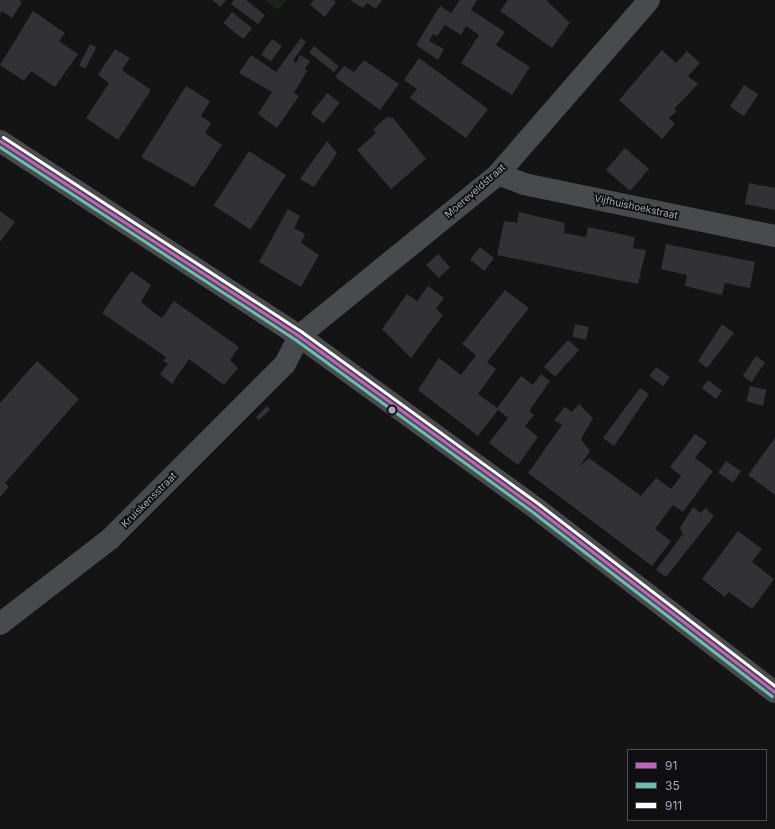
<!DOCTYPE html>
<html>
<head>
<meta charset="utf-8">
<style>
	body { margin:0 }
	#map { position:relative; width:775px; height:829px; overflow:hidden; background:#141415; font-family:Inter,sans-serif }
	div>[style] { position:absolute }
	[style*='--x'] { left:calc(var(--x)*1px); top:calc(var(--y)*1px); width:calc(var(--w)*1px); rotate:calc(var(--a)*1deg) }
	.green>* { inset:0; background:#1a221c }
	.building>* { inset:0; background:#323234; transform-origin:0 0 }
	.minor>* { height:22px; margin:-11px; padding:0 11px; transform-origin:11px; border-radius:11px; background:#484a4e }
	.bus-1>* { height:3px; margin:-1.5px; padding:0 1.5px; transform-origin:1.5px; border-radius:1.5px; background:#c65fc1 }
	.bus-2>* { height:3px; margin:-1.5px; padding:0 1.5px; transform-origin:1.5px; border-radius:1.5px; background:#69c0ac }
	.bus-3>* { height:3px; margin:-1.5px; padding:0 1.5px; transform-origin:1.5px; border-radius:1.5px; background:#fff }
	.dots>* { width:11px; height:11px; translate:-50% -50%; box-sizing:border-box; border:2px solid #0f0f11; border-radius:50% }
	span { translate:-50% -50%; white-space:nowrap; text-align:center; line-height:1.15; -webkit-text-stroke:3.5px #0f0f11; paint-order:stroke }
	.street-label { font-size:10px; color:#a4a9b7 }
	.legend { position:absolute; left:627px; top:749px; width:140px; height:72px; box-sizing:border-box; background:#0f0f11; border:1px solid #4b4d53; margin:0; padding:5px 7px; list-style:none; font-size:12px; color:#a4a9b7 }
	.legend li { display:flex; align-items:center; gap:8px; height:20px }
	.legend b { width:20px; border:1px solid #4b4d53 }
</style>
</head>
<body>
<div id="map">
	<div class="green">
		<i style="clip-path:polygon(264px 0,287px 0,278px 10px)"></i>
	</div>
	<div class="building">
		<i style="clip-path:polygon(0 0,19px 0,22px 2px,12px 18px,2px 11px,0 14px)"></i>
		<i style="clip-path:polygon(212px 0,226px 0,221px 7px)"></i>
		<i style="clip-path:polygon(234px 0,246px 0,265px 15px,258px 24px,231px 4px)"></i>
		<i style="clip-path:polygon(314px 0,333px 0,336px 2px,325px 17px,310px 5px)"></i>
		<i style="clip-path:polygon(350px 0,382px 0,376px 9px,367px 3px,363px 8px)"></i>
		<i style="clip-path:polygon(460px 0,477px 0,471px 10px,505px 32px,496px 45px,530px 67px,512px 95px,461px 63px,479px 35px,466px 26px,461px 35px,445px 25px,437px 36px,433px 34px,429px 41px,444px 49px,438px 60px,416px 45px,440px 6px,451px 13px)"></i>
		<i style="clip-path:polygon(508px 0,546px 0,570px 23px,552px 48px,500px 11px)"></i>
		<i style="clip-path:polygon(33px 11px,65px 33px,59px 41px,78px 54px,55px 87px,31px 71px,24px 81px,0 65px)"></i>
		<i style="left:232px;top:12px;width:26px;height:14px;rotate:39deg"></i>
		<i style="clip-path:polygon(301px 38px,306px 42px,293px 61px,296px 63px,300px 55px,310px 61px,305px 69px,307px 71px,294px 93px,299px 96px,277px 128px,258px 114px,272px 92px,239px 73px,251px 55px,276px 72px)"></i>
		<i style="left:272px;top:39px;width:12px;height:19px;rotate:35deg"></i>
		<i style="left:90px;top:44px;width:7px;height:24px;rotate:27deg"></i>
		<i style="left:314px;top:46px;width:32px;height:8px;rotate:39deg"></i>
		<i style="clip-path:polygon(115px 49px,130px 58px,122px 70px,151px 90px,118px 140px,86px 118px,109px 83px,98px 75px)"></i>
		<i style="clip-path:polygon(662px 50px,676px 63px,687px 51px,700px 63px,688px 76px,698px 84px,674px 109px,677px 111px,669px 118px,675px 124px,662px 139px,619px 100px)"></i>
		<i style="clip-path:polygon(419px 58px,488px 109px,466px 138px,410px 98px,417px 89px,404px 80px)"></i>
		<i style="clip-path:polygon(364px 60px,399px 84px,380px 110px,335px 77px,344px 66px,354px 72px)"></i>
		<i style="left:744px;top:85px;width:17px;height:26px;rotate:33deg"></i>
		<i style="clip-path:polygon(186px 86px,210px 101px,201px 116px,211px 123px,205px 133px,222px 145px,194px 187px,141px 157px)"></i>
		<i style="left:327px;top:93px;width:16px;height:26px;rotate:38deg"></i>
		<i style="clip-path:polygon(387px 117px,393px 118px,426px 159px,391px 189px,357px 150px,376px 133px,373px 129px)"></i>
		<i style="clip-path:polygon(327px 141px,337px 153px,314px 187px,300px 179px)"></i>
		<i style="left:625px;top:148px;width:32px;height:29px;rotate:41deg"></i>
		<i style="left:249px;top:151px;width:44px;height:65px;rotate:33deg"></i>
		<i style="clip-path:polygon(749px 183px,775px 188px,775px 210px,745px 204px)"></i>
		<i style="clip-path:polygon(288px 209px,300px 216px,294px 228px,305px 234px,301px 243px,319px 255px,301px 287px,259px 262px)"></i>
		<i style="clip-path:polygon(0 211px,15px 222px,0 242px)"></i>
		<i style="clip-path:polygon(519px 212px,565px 223px,564px 233px,586px 237px,588px 227px,635px 237px,633px 248px,646px 250px,638px 284px,497px 255px,504px 221px,517px 223px)"></i>
		<i style="clip-path:polygon(666px 244px,755px 262px,750px 288px,725px 283px,722px 295px,685px 286px,687px 275px,661px 269px)"></i>
		<i style="left:480px;top:247px;width:18px;height:16px;rotate:38deg"></i>
		<i style="left:438px;top:254px;width:18px;height:16px;rotate:47deg"></i>
		<i style="clip-path:polygon(131px 271px,151px 285px,141px 302px,151px 310px,162px 318px,174px 301px,239px 347px,230px 360px,238px 368px,224px 385px,189px 359px,172px 384px,160px 374px,168px 364px,163px 361px,166px 357px,102px 313px)"></i>
		<i style="clip-path:polygon(428px 286px,444px 298px,436px 309px,443px 315px,411px 358px,382px 329px,407px 294px,417px 301px)"></i>
		<i style="clip-path:polygon(505px 290px,529px 308px,487px 362px,496px 369px,478px 394px,497px 408px,521px 376px,533px 385px,541px 374px,550px 381px,529px 411px,534px 415px,525px 426px,538px 437px,518px 465px,489px 443px,508px 418px,498px 410px,478px 436px,418px 390px,439px 358px,461px 375px,476px 355px,462px 344px)"></i>
		<i style="left:575px;top:324px;width:14px;height:13px;rotate:12deg"></i>
		<i style="clip-path:polygon(722px 324px,734px 333px,707px 368px,698px 361px)"></i>
		<i style="left:568px;top:340px;width:15px;height:36px;rotate:42deg"></i>
		<i style="left:756px;top:356px;width:11px;height:24px;rotate:34deg"></i>
		<i style="clip-path:polygon(37px 361px,79px 399px,5px 483px,9px 487px,0 497px,0 403px)"></i>
		<i style="left:656px;top:367px;width:17px;height:11px;rotate:36deg"></i>
		<i style="left:708px;top:380px;width:18px;height:10px;rotate:38deg"></i>
		<i style="left:750px;top:386px;width:17px;height:16px;rotate:13deg"></i>
		<i style="clip-path:polygon(640px 388px,649px 394px,614px 446px,603px 438px)"></i>
		<i style="clip-path:polygon(579px 404px,593px 418px,581px 439px,590px 451px,579px 467px,589px 458px,641px 496px,656px 478px,671px 489px,681px 476px,670px 467px,695px 434px,707px 442px,695px 458px,713px 471px,683px 512px,673px 505px,655px 529px,671px 541px,652px 566px,528px 473px,562px 425px,554px 420px,565px 407px,572px 412px)"></i>
		<i style="clip-path:polygon(267px 406px,270px 410px,259px 420px,256px 417px)"></i>
		<i style="clip-path:polygon(775px 438px,775px 495px,748px 475px)"></i>
		<i style="left:726px;top:461px;width:18px;height:14px;rotate:34deg"></i>
		<i style="clip-path:polygon(693px 507px,701px 513px,705px 508px,714px 516px,666px 577px,656px 570px,683px 534px,680px 528px)"></i>
		<i style="clip-path:polygon(738px 531px,762px 549px,752px 562px,774px 579px,752px 609px,729px 592px,725px 597px,702px 579px)"></i>
	</div>
	<div class="minor">
		<i style="--x:0;--y:141;--w:357;--a:33.1"></i>
		<i style="--x:299;--y:336;--w:294;--a:36"></i>
		<i style="--x:537;--y:509;--w:300;--a:37.6"></i>
		<i style="--x:498;--y:174;--w:28;--a:21"></i>
		<i style="--x:524;--y:184;--w:256;--a:11.7"></i>
		<i style="--x:0;--y:624;--w:139;--a:-37.7"></i>
		<i style="--x:110;--y:539;--w:247;--a:-45"></i>
		<i style="--x:285;--y:364;--w:31;--a:-63"></i>
		<i style="--x:299;--y:336;--w:257;--a:-39.1"></i>
		<i style="--x:498;--y:174;--w:230;--a:-49"></i>
	</div>
	<div class="bus-1">
		<i style="--x:0;--y:141;--w:357;--a:33.1"></i>
		<i style="--x:299;--y:336;--w:294;--a:36"></i>
		<i style="--x:537;--y:509;--w:300;--a:37.6"></i>
	</div>
	<div class="bus-2">
		<i style="--x:0;--y:147;--w:353;--a:33.1"></i>
		<i style="--x:296;--y:340;--w:294;--a:36"></i>
		<i style="--x:534;--y:513;--w:300;--a:37.6"></i>
	</div>
	<div class="bus-3">
		<i style="--x:3;--y:137;--w:357;--a:33.1"></i>
		<i style="--x:302;--y:332;--w:294;--a:36"></i>
		<i style="--x:540;--y:505;--w:297;--a:37.6"></i>
	</div>
	<div class="dots">
		<i style="left:392px;top:410px;background:#a4a9b7"></i>
	</div>
	<div class="street-label">
		<span style="left:475px;top:191px;rotate:-41deg">Moereveldstraat</span>
		<span style="left:636px;top:207px;rotate:12deg">Vijfhuishoekstraat</span>
		<span style="left:149px;top:500px;rotate:-45deg">Kruiskensstraat</span>
	</div>
	<ul class="legend">
	<li><b style="height:5px;background:#c65fc1"></b>91</li>
	<li><b style="height:5px;background:#69c0ac"></b>35</li>
	<li><b style="height:5px;background:#fff"></b>911</li>
	</ul>
</div>
</body>
</html>
